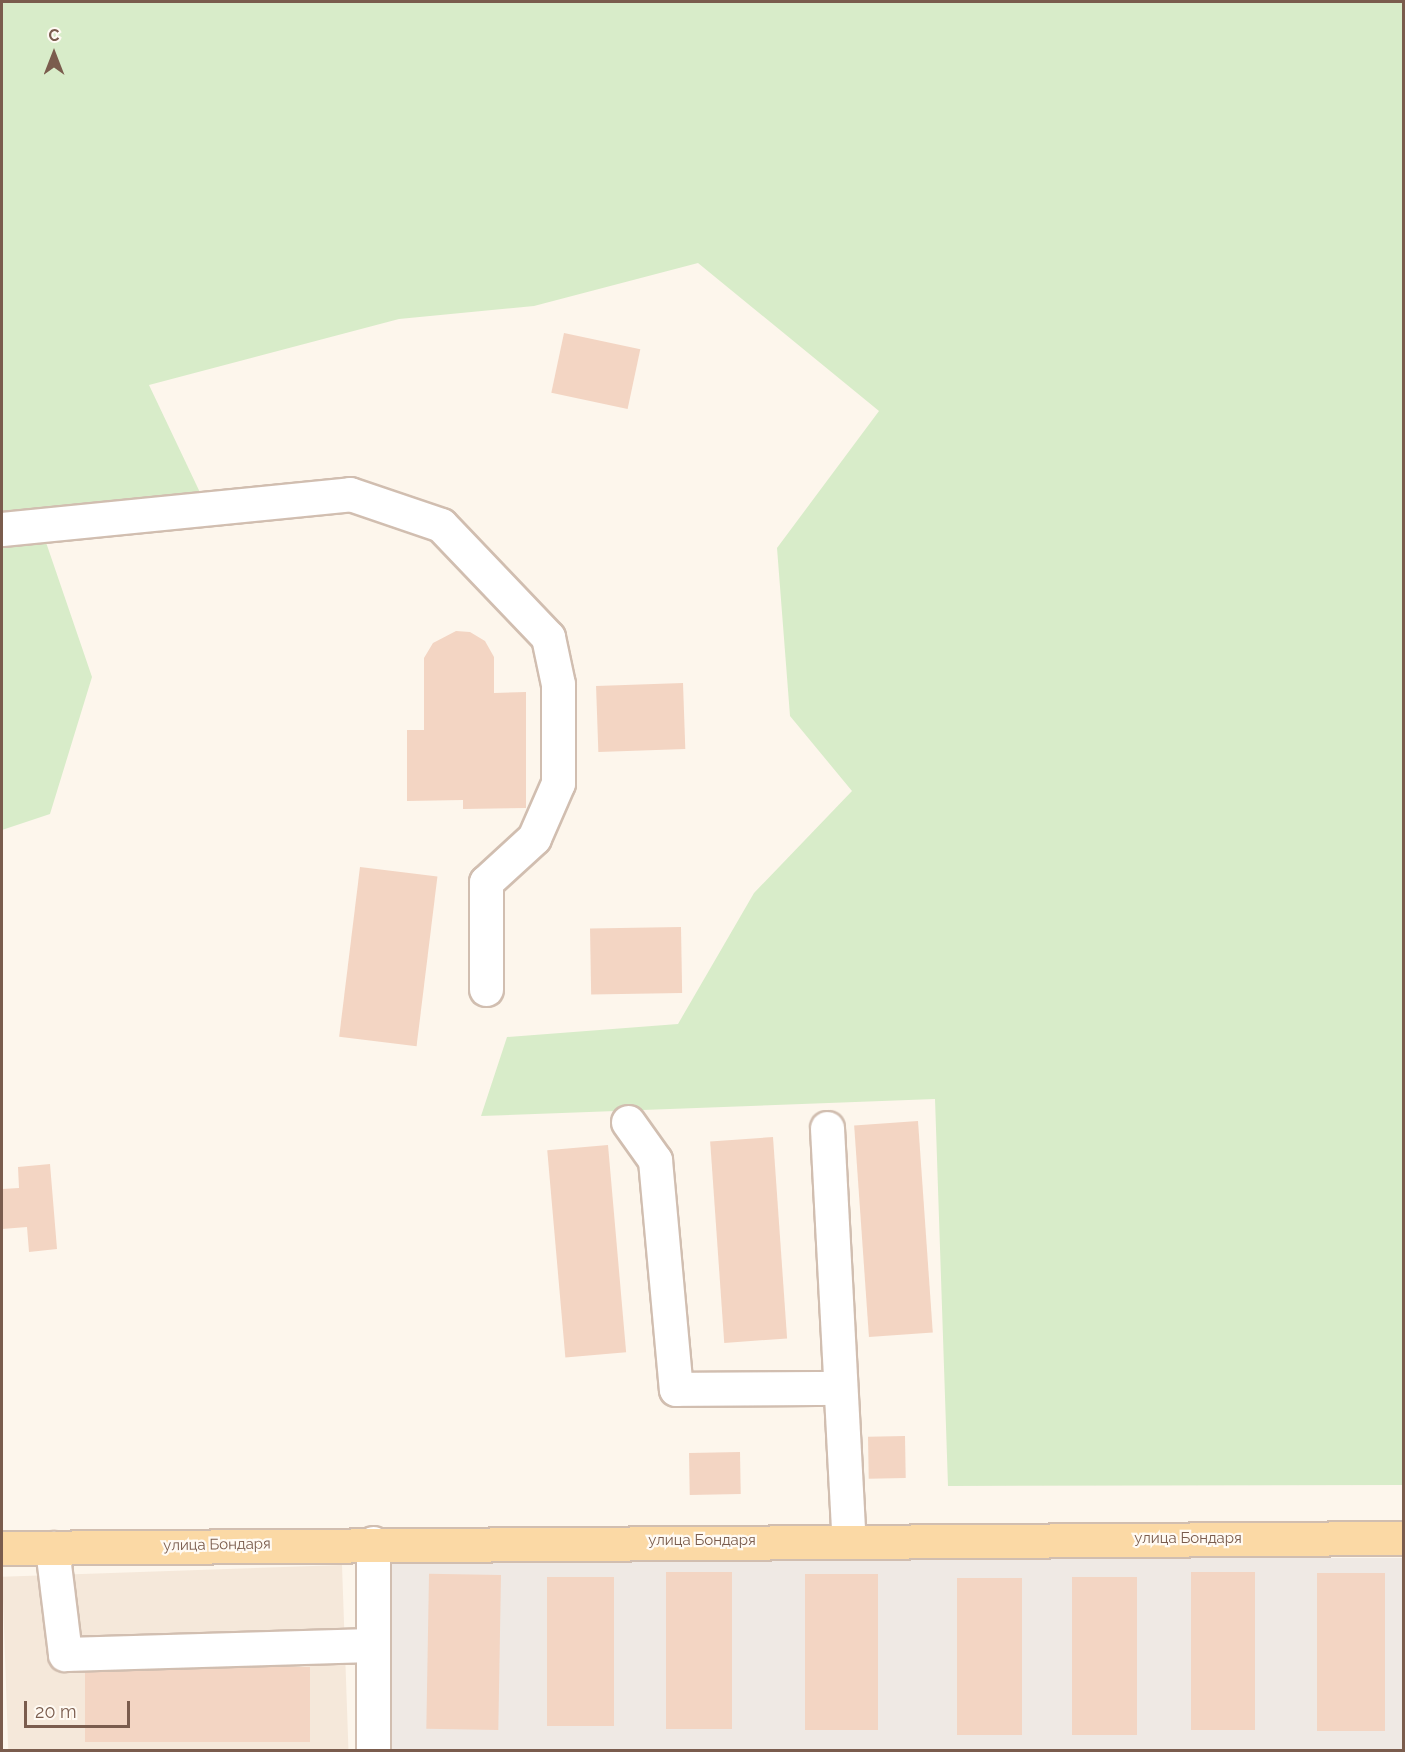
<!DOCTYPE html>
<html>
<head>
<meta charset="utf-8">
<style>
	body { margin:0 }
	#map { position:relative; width:1405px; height:1752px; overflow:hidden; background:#fdf6ec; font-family:Raleway,sans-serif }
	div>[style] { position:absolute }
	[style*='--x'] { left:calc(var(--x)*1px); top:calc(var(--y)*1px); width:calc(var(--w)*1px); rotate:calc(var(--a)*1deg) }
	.residential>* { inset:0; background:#f5e8da; transform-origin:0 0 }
	.industrial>* { inset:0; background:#efe9e4; transform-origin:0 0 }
	.green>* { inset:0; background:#d8ecc9 }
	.building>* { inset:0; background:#f3d5c3; transform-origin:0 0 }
	.roads { filter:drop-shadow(2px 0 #d1beb0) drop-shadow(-2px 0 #d1beb0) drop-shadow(0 2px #d1beb0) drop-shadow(0 -2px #d1beb0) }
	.minor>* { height:33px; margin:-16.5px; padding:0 16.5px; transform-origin:16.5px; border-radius:16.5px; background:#fff }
	.major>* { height:33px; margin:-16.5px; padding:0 16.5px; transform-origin:16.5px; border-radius:16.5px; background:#fbd9a5 }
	span { translate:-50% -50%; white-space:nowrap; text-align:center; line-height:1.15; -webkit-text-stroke:4.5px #fffaf3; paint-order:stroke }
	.street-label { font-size:15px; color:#7a5c4d }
	.frame { position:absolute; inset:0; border:3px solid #7a5c4d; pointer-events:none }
	.north { position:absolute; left:24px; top:24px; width:60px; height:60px; -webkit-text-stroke:4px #fffaf3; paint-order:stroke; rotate:0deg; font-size:16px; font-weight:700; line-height:24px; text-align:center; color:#7a5c4d }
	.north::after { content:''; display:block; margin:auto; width:21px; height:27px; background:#7a5c4d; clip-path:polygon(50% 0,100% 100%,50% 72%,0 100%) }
	.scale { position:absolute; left:24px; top:1701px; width:106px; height:27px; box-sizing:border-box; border:3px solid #7a5c4d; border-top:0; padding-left:8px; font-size:18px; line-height:21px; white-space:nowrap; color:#7a5c4d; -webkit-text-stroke:4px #fffaf3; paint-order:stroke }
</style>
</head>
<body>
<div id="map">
	<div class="residential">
		<i style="left:342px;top:1565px;width:185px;height:340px;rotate:88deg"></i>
	</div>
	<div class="industrial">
		<i style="left:1403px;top:1558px;width:192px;height:1019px;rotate:90deg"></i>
	</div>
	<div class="green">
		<i style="clip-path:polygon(2px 2px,1403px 2px,1403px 1485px,948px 1486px,935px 1099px,481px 1116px,507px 1037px,678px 1024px,754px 893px,852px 791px,790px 716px,777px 548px,879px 411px,698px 263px,534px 306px,399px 319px,149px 385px,205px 503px,37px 516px,92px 677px,50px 814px,2px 830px)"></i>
	</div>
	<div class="building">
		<i style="left:564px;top:333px;width:78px;height:61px;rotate:12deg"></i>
		<i style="clip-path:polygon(456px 631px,470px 632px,485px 641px,494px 657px,494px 693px,526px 692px,526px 808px,463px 809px,463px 800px,407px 801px,407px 730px,424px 730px,424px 658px,433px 643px)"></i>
		<i style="left:683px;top:683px;width:66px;height:87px;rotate:88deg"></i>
		<i style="left:360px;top:867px;width:78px;height:171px;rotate:7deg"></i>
		<i style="left:681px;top:927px;width:66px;height:91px;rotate:89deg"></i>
		<i style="left:918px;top:1121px;width:212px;height:64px;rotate:86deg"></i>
		<i style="left:773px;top:1137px;width:202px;height:63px;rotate:86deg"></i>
		<i style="left:608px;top:1145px;width:208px;height:61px;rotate:85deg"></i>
		<i style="clip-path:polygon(50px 1164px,57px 1249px,29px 1252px,27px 1227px,2px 1229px,2px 1189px,19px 1188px,18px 1167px)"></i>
		<i style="left:905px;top:1436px;width:42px;height:37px;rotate:89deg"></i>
		<i style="left:740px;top:1452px;width:42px;height:51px;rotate:89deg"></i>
		<i style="left:666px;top:1572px;width:66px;height:157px"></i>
		<i style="left:1191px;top:1572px;width:64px;height:158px"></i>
		<i style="left:1317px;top:1573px;width:68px;height:158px"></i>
		<i style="left:805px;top:1574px;width:73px;height:156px"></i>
		<i style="left:501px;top:1575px;width:155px;height:72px;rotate:91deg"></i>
		<i style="left:547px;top:1577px;width:67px;height:149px"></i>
		<i style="left:1072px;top:1577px;width:65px;height:158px"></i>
		<i style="left:957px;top:1578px;width:65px;height:157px"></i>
		<i style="left:85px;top:1667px;width:225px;height:75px"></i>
	</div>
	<div class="roads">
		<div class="minor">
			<i style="--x:2;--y:529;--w:350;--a:-5.7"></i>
			<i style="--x:350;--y:494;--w:96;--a:18.8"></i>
			<i style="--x:441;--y:525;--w:155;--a:46.3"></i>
			<i style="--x:548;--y:637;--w:48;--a:78"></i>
			<i style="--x:558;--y:684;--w:99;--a:90"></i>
			<i style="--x:558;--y:783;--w:60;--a:113.6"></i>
			<i style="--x:534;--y:838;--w:65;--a:137.5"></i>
			<i style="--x:486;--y:882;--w:107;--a:90"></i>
			<i style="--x:628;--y:1122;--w:47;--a:54.6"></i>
			<i style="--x:655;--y:1160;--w:230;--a:84.8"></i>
			<i style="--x:676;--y:1389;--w:163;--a:-0.4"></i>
			<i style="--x:827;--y:1128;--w:414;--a:87"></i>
			<i style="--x:52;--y:1548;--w:107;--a:83"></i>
			<i style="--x:65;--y:1654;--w:307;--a:-1.7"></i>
			<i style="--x:373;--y:1750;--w:207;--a:-90"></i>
		</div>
		<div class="major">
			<i style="--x:2;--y:1548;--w:1402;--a:-0.41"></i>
		</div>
	</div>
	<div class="street-label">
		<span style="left:1188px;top:1539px">улица Бондаря</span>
		<span style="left:702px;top:1541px">улица Бондаря</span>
		<span style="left:217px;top:1545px;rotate:-1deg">улица Бондаря</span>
	</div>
	<div class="frame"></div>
	<div class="north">С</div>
	<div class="scale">20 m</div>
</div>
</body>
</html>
